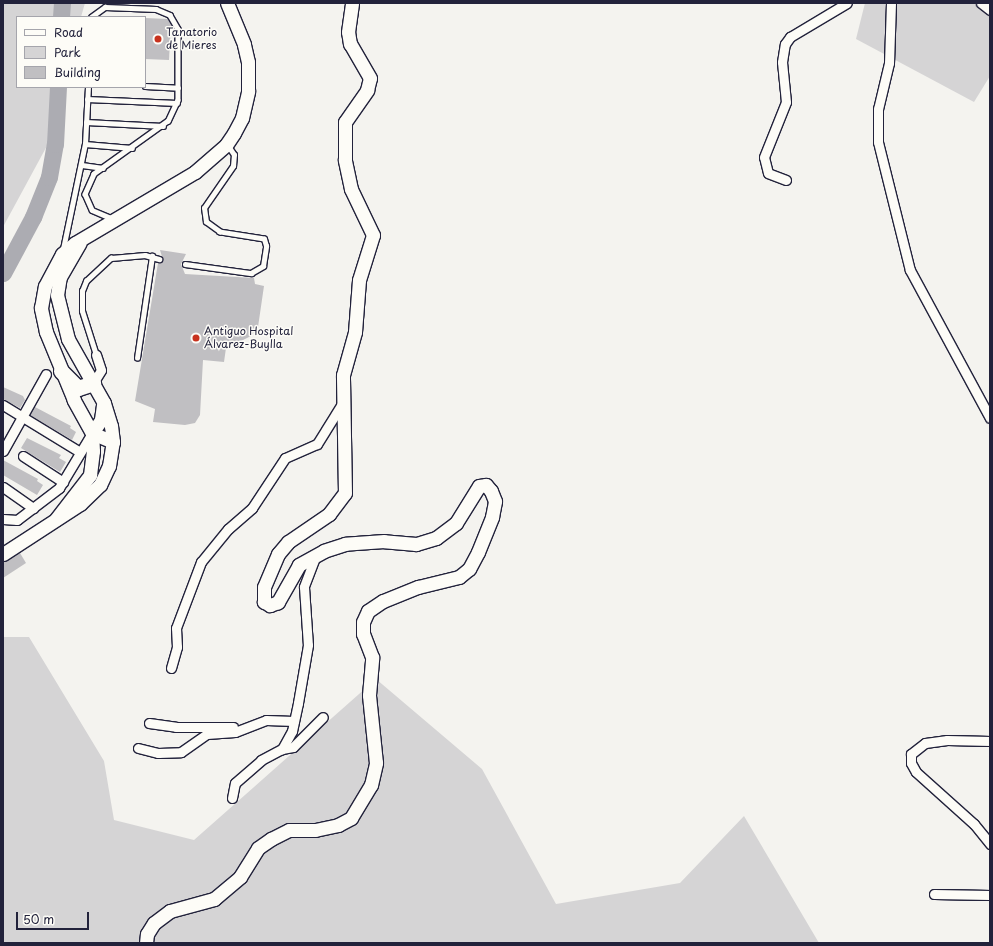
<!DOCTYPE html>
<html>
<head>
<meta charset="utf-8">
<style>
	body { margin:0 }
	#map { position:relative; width:993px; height:946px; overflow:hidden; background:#f4f3ef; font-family:"Playpen Sans",sans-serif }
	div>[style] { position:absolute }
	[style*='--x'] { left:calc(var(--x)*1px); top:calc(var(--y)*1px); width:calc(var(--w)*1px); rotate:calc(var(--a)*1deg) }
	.green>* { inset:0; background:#d5d4d5 }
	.river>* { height:17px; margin:-8.5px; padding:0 8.5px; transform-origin:8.5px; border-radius:8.5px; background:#acacb2 }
	.building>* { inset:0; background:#c0bfc2 }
	.roads { filter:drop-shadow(1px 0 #22223b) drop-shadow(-1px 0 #22223b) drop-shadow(0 1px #22223b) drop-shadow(0 -1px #22223b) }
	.lane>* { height:4.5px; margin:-2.25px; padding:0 2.25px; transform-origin:2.25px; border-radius:2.25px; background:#fdfcf7 }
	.street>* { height:9px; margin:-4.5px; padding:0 4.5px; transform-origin:4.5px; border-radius:4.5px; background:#fdfcf7 }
	.secondary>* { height:13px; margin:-6.5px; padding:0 6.5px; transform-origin:6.5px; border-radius:6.5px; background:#fdfcf7 }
	.primary>* { height:15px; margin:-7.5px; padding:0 7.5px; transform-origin:7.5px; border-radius:7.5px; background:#fdfcf7 }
	.dots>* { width:11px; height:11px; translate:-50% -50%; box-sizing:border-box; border:2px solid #fdfcf7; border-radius:50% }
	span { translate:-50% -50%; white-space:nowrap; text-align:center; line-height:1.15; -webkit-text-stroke:3px #fdfcf7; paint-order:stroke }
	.poi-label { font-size:11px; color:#22223b }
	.left { translate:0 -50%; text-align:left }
	.frame { position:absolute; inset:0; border:4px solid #22223b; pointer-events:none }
	.legend { position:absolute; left:16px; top:16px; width:130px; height:72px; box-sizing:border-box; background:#fdfcf7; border:1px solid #a5a5ac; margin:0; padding:5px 7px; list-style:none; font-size:12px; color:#22223b }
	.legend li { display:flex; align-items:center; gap:8px; height:20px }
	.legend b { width:20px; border:1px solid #a5a5ac }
	.scale { position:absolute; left:16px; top:912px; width:73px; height:18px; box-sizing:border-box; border:2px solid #22223b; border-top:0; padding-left:5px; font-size:12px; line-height:14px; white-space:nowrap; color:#22223b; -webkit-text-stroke:3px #fdfcf7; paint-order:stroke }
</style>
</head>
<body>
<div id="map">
	<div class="green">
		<i style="clip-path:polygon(3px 3px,85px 3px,81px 17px,17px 17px,17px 87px,63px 87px,48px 144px,3px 227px)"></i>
		<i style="clip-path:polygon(865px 3px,990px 3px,990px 76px,974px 102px,856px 39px)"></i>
		<i style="clip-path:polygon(3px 637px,29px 637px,104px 761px,114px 820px,194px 840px,376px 679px,482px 769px,556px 904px,680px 883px,744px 816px,819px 943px,3px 943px)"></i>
	</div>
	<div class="river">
		<i style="--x:61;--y:17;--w:14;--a:-86"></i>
		<i style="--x:3;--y:273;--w:64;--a:-61.8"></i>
		<i style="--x:33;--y:217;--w:43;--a:-68.2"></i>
		<i style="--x:49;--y:177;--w:34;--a:-80"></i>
		<i style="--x:55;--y:144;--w:57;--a:-87"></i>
	</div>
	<div class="building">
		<i style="clip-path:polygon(145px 18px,168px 19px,171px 24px,169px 60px,145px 59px)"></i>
		<i style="clip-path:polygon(160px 250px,186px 254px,181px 264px,185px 274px,254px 278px,255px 284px,264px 286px,258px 327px,251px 336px,241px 341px,227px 341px,224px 362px,203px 360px,200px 415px,195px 423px,185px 425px,153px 422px,155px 409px,135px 401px,158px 263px,163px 260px)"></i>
		<i style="clip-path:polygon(3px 387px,23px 396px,25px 400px,20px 408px,3px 399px)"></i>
		<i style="clip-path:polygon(35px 407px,71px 426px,70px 428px,76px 432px,72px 440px,30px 415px)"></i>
		<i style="clip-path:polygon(27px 438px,61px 455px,59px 458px,66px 462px,60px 472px,21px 448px)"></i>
		<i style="clip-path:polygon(3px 460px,38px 479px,37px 481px,43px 485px,37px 495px,3px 475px)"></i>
		<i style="clip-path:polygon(20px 553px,26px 563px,3px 578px,3px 562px)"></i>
	</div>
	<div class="roads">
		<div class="lane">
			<i style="--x:91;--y:17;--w:17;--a:-36"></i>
			<i style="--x:105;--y:7;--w:51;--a:2.2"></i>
			<i style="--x:156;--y:9;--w:15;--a:23"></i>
			<i style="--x:170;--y:15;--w:16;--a:60"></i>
			<i style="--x:178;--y:29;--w:71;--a:90"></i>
			<i style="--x:178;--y:100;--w:23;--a:115"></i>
			<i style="--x:168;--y:121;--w:91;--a:144.4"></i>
			<i style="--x:94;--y:174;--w:22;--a:114"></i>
			<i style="--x:85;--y:194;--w:17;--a:66"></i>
			<i style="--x:92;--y:210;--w:21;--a:23"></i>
			<i style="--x:145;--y:86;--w:33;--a:3"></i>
			<i style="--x:87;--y:99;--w:90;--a:2.5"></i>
			<i style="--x:86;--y:122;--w:77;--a:3"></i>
			<i style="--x:85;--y:144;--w:47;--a:4.9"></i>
			<i style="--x:82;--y:165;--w:21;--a:8"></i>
			<i style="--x:63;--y:249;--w:107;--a:-78.2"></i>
			<i style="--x:85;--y:144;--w:57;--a:-87"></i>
			<i style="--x:185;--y:264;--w:67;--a:7.8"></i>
			<i style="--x:251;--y:273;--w:14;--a:-30"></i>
			<i style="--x:263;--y:266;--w:20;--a:-81"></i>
			<i style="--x:266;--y:246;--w:7;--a:-106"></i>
			<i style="--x:264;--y:239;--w:45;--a:-171"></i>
			<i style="--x:220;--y:232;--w:17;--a:-144"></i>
			<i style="--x:206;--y:222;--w:14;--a:-98"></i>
			<i style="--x:204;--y:208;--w:51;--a:-55.4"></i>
			<i style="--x:233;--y:166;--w:11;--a:-85"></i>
			<i style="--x:234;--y:155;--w:11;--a:-124"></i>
			<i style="--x:96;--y:355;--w:46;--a:-107.7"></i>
			<i style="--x:82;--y:311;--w:20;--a:-90"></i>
			<i style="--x:82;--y:291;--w:11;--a:-68"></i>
			<i style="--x:86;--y:281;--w:34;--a:-43"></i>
			<i style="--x:111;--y:258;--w:34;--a:-5"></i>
			<i style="--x:145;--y:255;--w:15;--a:16"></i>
			<i style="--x:137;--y:358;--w:103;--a:-81.6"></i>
		</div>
		<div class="street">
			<i style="--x:891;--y:3;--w:60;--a:91.9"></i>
			<i style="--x:889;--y:63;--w:47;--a:103.4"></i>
			<i style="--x:878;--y:109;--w:33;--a:90"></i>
			<i style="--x:878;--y:142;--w:132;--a:76"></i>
			<i style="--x:910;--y:270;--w:168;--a:61.6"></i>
			<i style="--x:981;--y:3;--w:11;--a:38"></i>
			<i style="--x:786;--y:180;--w:19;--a:-159"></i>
			<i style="--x:768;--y:173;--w:16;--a:-104"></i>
			<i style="--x:764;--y:157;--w:59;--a:-68.2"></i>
			<i style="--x:786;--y:102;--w:40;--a:-95.7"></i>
			<i style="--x:782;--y:62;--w:18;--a:-81"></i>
			<i style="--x:785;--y:44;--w:9;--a:-54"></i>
			<i style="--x:790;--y:37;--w:66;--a:-30.8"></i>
			<i style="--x:93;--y:383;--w:15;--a:-58"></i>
			<i style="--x:101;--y:370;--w:16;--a:-108"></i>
			<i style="--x:3;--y:405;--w:90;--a:31.4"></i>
			<i style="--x:3;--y:451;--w:88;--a:-60.8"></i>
			<i style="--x:23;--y:456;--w:48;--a:33"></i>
			<i style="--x:3;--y:487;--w:37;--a:35"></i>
			<i style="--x:3;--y:519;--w:14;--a:4"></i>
			<i style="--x:17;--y:520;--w:53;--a:-37.3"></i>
			<i style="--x:59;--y:488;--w:64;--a:-59"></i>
			<i style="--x:316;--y:555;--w:34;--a:111"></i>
			<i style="--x:304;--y:587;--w:58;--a:86.1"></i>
			<i style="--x:308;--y:645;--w:59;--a:99.8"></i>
			<i style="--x:298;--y:703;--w:29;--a:102"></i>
			<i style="--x:292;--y:731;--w:21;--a:119"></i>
			<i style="--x:282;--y:749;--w:11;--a:-10"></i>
			<i style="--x:293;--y:747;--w:42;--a:-45"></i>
			<i style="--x:171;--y:668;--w:22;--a:-74"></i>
			<i style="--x:177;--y:647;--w:19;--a:-93"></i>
			<i style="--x:176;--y:628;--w:71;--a:-69.3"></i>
			<i style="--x:201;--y:562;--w:43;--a:-50.7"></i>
			<i style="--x:228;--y:529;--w:32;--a:-41"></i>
			<i style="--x:252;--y:508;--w:60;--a:-56.6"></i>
			<i style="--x:285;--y:458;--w:35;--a:-24"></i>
			<i style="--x:317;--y:444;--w:49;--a:-58.2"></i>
			<i style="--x:149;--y:723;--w:27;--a:8"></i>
			<i style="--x:176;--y:727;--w:57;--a:0"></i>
			<i style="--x:990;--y:741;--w:43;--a:-178.7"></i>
			<i style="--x:947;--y:740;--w:22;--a:172"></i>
			<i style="--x:925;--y:743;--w:18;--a:142"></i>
			<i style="--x:911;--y:754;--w:9;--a:90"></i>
			<i style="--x:911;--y:763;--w:10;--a:61"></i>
			<i style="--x:916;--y:772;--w:78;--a:41.9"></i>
			<i style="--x:974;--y:824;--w:26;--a:51"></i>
			<i style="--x:138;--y:748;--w:21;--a:14"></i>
			<i style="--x:158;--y:753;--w:23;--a:-2"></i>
			<i style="--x:181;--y:752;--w:32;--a:-35"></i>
			<i style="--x:207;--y:734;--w:28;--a:-4"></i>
			<i style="--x:235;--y:732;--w:33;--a:-21"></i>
			<i style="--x:266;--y:720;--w:28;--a:2"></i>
			<i style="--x:232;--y:798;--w:15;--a:-79"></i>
			<i style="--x:235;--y:783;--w:35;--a:-41"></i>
			<i style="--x:261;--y:760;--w:24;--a:-28"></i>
			<i style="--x:934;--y:894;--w:56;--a:1"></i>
		</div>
		<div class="secondary">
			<i style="--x:103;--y:405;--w:15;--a:98"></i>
			<i style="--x:101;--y:420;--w:16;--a:125"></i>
			<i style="--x:92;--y:433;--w:23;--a:23"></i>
			<i style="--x:56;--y:519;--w:56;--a:-52.3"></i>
			<i style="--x:90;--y:475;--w:24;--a:-83"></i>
			<i style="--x:93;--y:451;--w:18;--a:-93"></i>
			<i style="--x:92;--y:433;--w:38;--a:-119"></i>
			<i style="--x:74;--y:400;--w:74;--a:-112.4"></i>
			<i style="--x:46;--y:332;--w:25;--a:-102"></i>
			<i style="--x:41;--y:308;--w:22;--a:-80"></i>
			<i style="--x:45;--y:286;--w:36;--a:-62"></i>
			<i style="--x:62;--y:254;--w:17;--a:-40"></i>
			<i style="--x:75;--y:243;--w:139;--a:-30.6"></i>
			<i style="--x:195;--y:172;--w:41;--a:-41.1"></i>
			<i style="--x:226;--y:145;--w:14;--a:-56"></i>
			<i style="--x:234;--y:133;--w:17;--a:-62"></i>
			<i style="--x:242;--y:118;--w:28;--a:-77"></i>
			<i style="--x:248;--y:91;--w:29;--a:-90"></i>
			<i style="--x:248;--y:62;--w:18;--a:-103"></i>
			<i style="--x:244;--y:44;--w:44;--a:-112.5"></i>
			<i style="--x:3;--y:554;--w:92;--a:-33"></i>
			<i style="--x:80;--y:504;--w:28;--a:-44"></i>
			<i style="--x:100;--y:485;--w:21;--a:-65"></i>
			<i style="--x:109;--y:466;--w:24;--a:-81"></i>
			<i style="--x:113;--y:442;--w:16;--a:-97"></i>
			<i style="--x:111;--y:426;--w:24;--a:-107"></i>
			<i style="--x:104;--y:403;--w:73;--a:-119.4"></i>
			<i style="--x:68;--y:339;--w:45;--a:-104"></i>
			<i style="--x:57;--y:295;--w:18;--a:-81"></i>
			<i style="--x:60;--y:277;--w:39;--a:-60"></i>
			<i style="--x:146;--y:943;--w:9;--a:-84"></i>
			<i style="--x:147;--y:934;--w:13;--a:-58"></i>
			<i style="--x:154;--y:923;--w:20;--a:-37"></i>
			<i style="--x:170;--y:911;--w:46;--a:-15.3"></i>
			<i style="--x:214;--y:899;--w:34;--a:-40"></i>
			<i style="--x:240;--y:877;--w:34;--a:-58"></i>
			<i style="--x:258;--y:848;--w:16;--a:-35"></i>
			<i style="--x:271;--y:839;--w:20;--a:-27"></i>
			<i style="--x:289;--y:830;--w:26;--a:0"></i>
			<i style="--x:315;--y:830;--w:24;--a:-12"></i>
			<i style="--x:338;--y:825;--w:15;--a:-28"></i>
			<i style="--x:351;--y:818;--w:39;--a:-59"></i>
			<i style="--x:371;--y:785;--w:23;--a:-77"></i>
			<i style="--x:376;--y:763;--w:68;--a:-95.9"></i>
			<i style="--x:369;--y:695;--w:38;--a:-85"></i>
			<i style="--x:372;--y:657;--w:25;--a:-111"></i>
			<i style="--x:363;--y:634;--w:12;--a:-90"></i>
			<i style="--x:363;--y:622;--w:12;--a:-66"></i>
			<i style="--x:368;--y:611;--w:18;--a:-34"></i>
			<i style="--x:383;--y:601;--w:38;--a:-22"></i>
			<i style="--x:418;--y:587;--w:42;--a:-13.7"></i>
			<i style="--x:459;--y:577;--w:13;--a:-39"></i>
			<i style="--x:469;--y:569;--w:19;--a:-62"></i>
			<i style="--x:478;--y:552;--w:38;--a:-68"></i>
			<i style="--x:492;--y:517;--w:16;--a:-79"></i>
			<i style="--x:495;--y:501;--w:11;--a:-112"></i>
			<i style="--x:491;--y:491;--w:8;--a:-130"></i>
			<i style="--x:486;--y:485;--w:7;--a:172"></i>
			<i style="--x:479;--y:486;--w:44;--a:121.9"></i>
			<i style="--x:456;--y:523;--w:25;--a:143"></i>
			<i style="--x:436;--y:538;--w:21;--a:163"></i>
			<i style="--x:416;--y:544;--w:32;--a:-175"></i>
			<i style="--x:384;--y:541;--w:39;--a:176"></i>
			<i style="--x:345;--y:544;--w:22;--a:162"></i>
			<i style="--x:324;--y:551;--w:29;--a:151"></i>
			<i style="--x:299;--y:565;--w:43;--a:119.6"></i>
			<i style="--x:278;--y:602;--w:9;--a:159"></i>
			<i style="--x:270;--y:605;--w:7;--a:-153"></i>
			<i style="--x:264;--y:602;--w:15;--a:-90"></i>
			<i style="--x:264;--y:587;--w:36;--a:-67"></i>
			<i style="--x:278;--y:554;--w:16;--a:-50"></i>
			<i style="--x:288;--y:542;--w:50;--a:-34.3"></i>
			<i style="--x:329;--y:514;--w:26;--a:-53"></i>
			<i style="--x:345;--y:493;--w:118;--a:-91"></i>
			<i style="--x:343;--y:375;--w:45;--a:-74.4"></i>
			<i style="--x:355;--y:332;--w:52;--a:-85.6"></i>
			<i style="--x:359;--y:280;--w:47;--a:-72.7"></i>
			<i style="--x:373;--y:235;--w:51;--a:-115.6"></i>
			<i style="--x:351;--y:189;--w:30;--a:-102"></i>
			<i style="--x:345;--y:160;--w:38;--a:-90"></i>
			<i style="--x:345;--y:122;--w:39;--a:-55"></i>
			<i style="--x:367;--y:90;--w:12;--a:-76"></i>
			<i style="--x:370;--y:78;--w:39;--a:-120"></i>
			<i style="--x:350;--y:44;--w:12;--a:-99"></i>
			<i style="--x:348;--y:32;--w:29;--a:-82"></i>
		</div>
		<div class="primary">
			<i style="--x:61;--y:371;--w:24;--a:45"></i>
			<i style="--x:78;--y:388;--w:16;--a:-18"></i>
		</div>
	</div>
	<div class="dots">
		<i style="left:158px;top:39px;background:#c8321e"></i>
		<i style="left:196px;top:338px;background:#c8321e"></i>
	</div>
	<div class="poi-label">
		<span class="left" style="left:166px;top:39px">Tanatorio<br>de Mieres</span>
		<span class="left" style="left:204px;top:338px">Antiguo Hospital<br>Álvarez-Buylla</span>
	</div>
	<div class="frame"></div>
	<ul class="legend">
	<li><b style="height:5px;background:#fdfcf7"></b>Road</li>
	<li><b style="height:11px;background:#d5d4d5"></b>Park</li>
	<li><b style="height:11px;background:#c0bfc2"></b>Building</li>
	</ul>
	<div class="scale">50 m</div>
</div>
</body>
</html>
